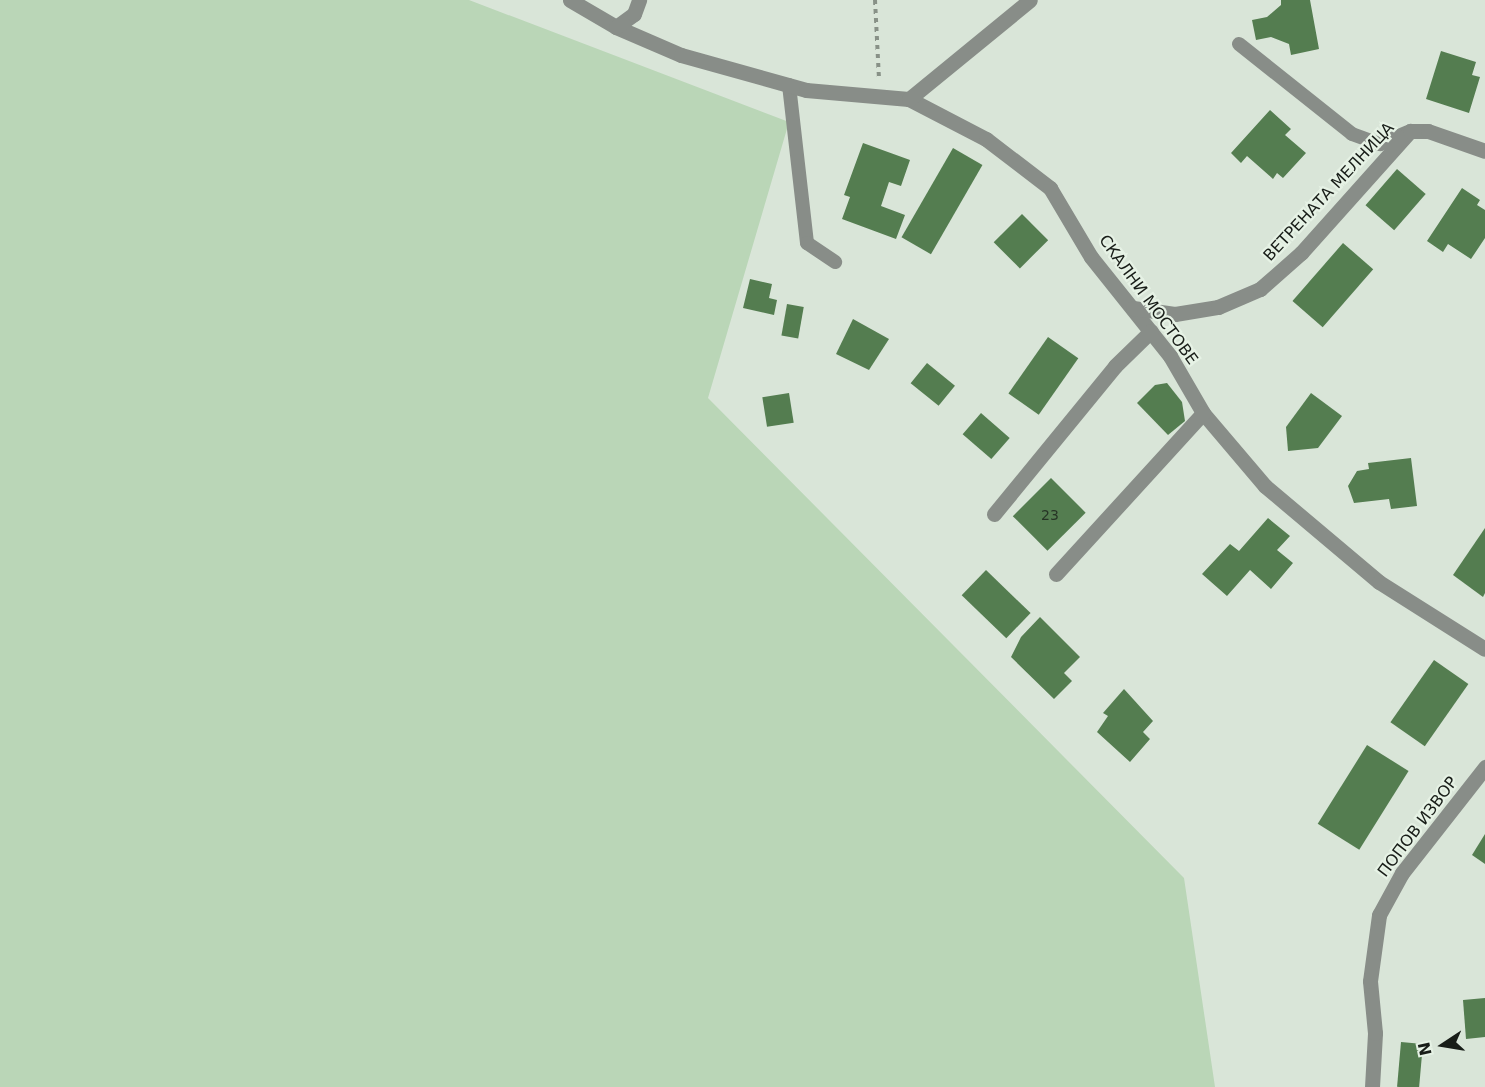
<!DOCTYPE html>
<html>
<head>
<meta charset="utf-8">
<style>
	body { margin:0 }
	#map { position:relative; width:1485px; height:1087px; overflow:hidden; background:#d9e5d8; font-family:"DejaVu Sans",sans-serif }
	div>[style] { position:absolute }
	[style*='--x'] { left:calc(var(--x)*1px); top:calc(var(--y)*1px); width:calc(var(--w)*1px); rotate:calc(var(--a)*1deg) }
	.green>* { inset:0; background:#bad6b7 }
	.building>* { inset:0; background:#547d50; transform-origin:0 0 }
	.path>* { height:4px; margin-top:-2px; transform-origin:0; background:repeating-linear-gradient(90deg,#889187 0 4.5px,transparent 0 9px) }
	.service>* { height:14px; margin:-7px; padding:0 7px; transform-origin:7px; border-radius:7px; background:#888d88 }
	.minor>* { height:15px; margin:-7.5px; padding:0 7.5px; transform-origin:7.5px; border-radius:7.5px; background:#888d88 }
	span { translate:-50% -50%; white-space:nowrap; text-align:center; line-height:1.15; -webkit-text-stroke:4.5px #e6f2e5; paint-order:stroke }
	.number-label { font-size:14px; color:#273526 }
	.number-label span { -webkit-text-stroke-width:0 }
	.street-label { font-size:16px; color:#181d18 }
	.north { position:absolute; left:1413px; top:1015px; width:60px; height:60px; -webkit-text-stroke:4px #e6f2e5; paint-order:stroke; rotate:258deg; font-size:16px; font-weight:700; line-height:24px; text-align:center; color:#181d18 }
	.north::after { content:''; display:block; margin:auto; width:21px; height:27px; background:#181d18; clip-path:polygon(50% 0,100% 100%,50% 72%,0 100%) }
</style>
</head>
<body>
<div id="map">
	<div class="green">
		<i style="clip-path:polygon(0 0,469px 0,789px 122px,708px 398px,1184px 878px,1215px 1087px,0 1087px)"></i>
	</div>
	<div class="building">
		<i style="clip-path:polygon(1281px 0,1310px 0,1319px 49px,1291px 55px,1289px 44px,1271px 37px,1256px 40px,1252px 20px,1267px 17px,1281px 5px)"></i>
		<i style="clip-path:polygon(1441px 51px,1476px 62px,1472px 75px,1480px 77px,1469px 113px,1426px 99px)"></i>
		<i style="clip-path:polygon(1270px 110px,1291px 129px,1285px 135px,1306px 153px,1283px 178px,1277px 173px,1273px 179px,1247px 156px,1241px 163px,1231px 153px)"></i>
		<i style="clip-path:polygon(863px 143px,910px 160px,901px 186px,889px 182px,881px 206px,905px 215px,896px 239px,842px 219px,850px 197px,844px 195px)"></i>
		<i style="left:953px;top:148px;width:34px;height:103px;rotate:30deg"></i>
		<i style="left:1397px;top:169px;width:38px;height:48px;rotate:41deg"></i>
		<i style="clip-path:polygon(1462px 188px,1480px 200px,1477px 205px,1485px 210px,1485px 238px,1471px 259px,1448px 244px,1443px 252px,1427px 241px)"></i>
		<i style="left:1022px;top:214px;width:37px;height:40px;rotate:45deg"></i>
		<i style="left:1343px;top:243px;width:40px;height:77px;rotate:41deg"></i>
		<i style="clip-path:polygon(750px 279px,772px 284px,769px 298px,777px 300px,774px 315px,743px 308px)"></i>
		<i style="left:787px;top:304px;width:17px;height:32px;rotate:10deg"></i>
		<i style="clip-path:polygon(853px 319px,889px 339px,869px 370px,836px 354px)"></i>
		<i style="left:1048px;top:337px;width:37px;height:69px;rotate:35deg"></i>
		<i style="left:927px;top:363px;width:36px;height:26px;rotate:39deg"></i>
		<i style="clip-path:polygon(1167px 383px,1182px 402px,1185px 421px,1168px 435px,1137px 403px,1155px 385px)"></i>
		<i style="left:789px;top:393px;width:30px;height:27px;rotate:81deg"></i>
		<i style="clip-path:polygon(1311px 393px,1342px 416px,1318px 448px,1288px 451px,1286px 427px)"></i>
		<i style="left:981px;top:413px;width:38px;height:28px;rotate:41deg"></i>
		<i style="clip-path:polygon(1411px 458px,1417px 506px,1391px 509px,1389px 499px,1354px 503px,1348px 486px,1357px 471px,1369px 469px,1368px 463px)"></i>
		<i style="left:1051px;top:478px;width:49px;height:54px;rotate:45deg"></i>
		<i style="clip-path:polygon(1268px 518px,1290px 536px,1277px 550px,1293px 563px,1271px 589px,1250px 570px,1227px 596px,1202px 574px,1230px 544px,1239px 551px)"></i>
		<i style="clip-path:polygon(1485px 528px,1485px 593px,1483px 597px,1453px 575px)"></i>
		<i style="left:986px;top:570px;width:62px;height:35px;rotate:44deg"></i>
		<i style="clip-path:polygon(1040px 617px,1080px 657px,1064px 673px,1072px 681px,1054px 699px,1011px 657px,1021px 637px)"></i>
		<i style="left:1434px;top:660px;width:42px;height:76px;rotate:35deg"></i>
		<i style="clip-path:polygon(1124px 689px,1153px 721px,1143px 732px,1150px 739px,1130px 762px,1097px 732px,1108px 716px,1103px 713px)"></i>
		<i style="left:1367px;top:745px;width:49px;height:93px;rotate:32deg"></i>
		<i style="clip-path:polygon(1485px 834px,1485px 864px,1472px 855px)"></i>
		<i style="clip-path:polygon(1485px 998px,1485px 1037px,1466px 1039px,1463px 1000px)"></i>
		<i style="left:1401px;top:1042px;width:22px;height:45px;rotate:5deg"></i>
	</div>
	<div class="path">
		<i style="--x:875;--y:0;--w:78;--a:87.1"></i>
	</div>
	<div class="service">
		<i style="--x:1239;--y:44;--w:144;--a:38.5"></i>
		<i style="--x:1352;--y:134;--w:30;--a:20"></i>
		<i style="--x:1380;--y:144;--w:30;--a:-23"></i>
		<i style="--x:789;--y:85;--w:159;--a:83.5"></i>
		<i style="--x:807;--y:243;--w:34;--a:34"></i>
	</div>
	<div class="minor">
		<i style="--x:570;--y:0;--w:53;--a:30.4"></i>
		<i style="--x:616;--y:27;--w:71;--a:23.3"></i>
		<i style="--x:681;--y:55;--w:130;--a:15.6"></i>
		<i style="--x:806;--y:90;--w:103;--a:5"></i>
		<i style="--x:909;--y:99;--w:87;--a:27.5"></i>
		<i style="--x:986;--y:139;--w:81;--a:37.4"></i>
		<i style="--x:1050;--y:188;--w:80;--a:59.3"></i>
		<i style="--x:1091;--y:257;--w:127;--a:51.4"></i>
		<i style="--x:1170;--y:356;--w:66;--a:59.9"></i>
		<i style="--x:1203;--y:413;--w:96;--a:49.7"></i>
		<i style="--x:1265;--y:486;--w:149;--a:40.1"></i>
		<i style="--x:1379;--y:582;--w:125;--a:32.3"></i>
		<i style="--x:616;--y:27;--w:22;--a:-36"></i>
		<i style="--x:634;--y:14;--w:15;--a:-70"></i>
		<i style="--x:909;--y:99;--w:156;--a:-39.3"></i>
		<i style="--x:1133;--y:308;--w:42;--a:8.1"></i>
		<i style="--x:1175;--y:314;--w:44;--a:-9.2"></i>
		<i style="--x:1218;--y:307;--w:46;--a:-23.2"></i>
		<i style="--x:1260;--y:289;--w:55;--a:-41.3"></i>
		<i style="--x:1301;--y:253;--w:164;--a:-48.2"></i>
		<i style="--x:1410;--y:131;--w:18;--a:0"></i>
		<i style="--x:1428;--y:131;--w:60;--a:19.3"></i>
		<i style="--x:994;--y:514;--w:191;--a:-50.7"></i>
		<i style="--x:1115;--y:366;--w:50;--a:-44.2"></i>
		<i style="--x:1056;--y:574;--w:218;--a:-47.6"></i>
		<i style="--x:1372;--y:1087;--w:54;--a:-86.8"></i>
		<i style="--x:1375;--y:1033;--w:52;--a:-95.5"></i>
		<i style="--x:1370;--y:981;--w:67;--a:-82.2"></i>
		<i style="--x:1379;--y:915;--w:48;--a:-61.3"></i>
		<i style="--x:1402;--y:873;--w:135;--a:-51.9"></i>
	</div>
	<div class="number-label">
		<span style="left:1050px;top:515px">23</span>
	</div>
	<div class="street-label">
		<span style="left:1329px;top:192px;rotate:-47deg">ВЕТРЕНАТА МЕЛНИЦА</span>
		<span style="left:1148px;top:300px;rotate:54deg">СКАЛНИ МОСТОВЕ</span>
		<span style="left:1418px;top:827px;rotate:-53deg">ПОПОВ ИЗВОР</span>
	</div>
	<div class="north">N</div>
</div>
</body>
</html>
